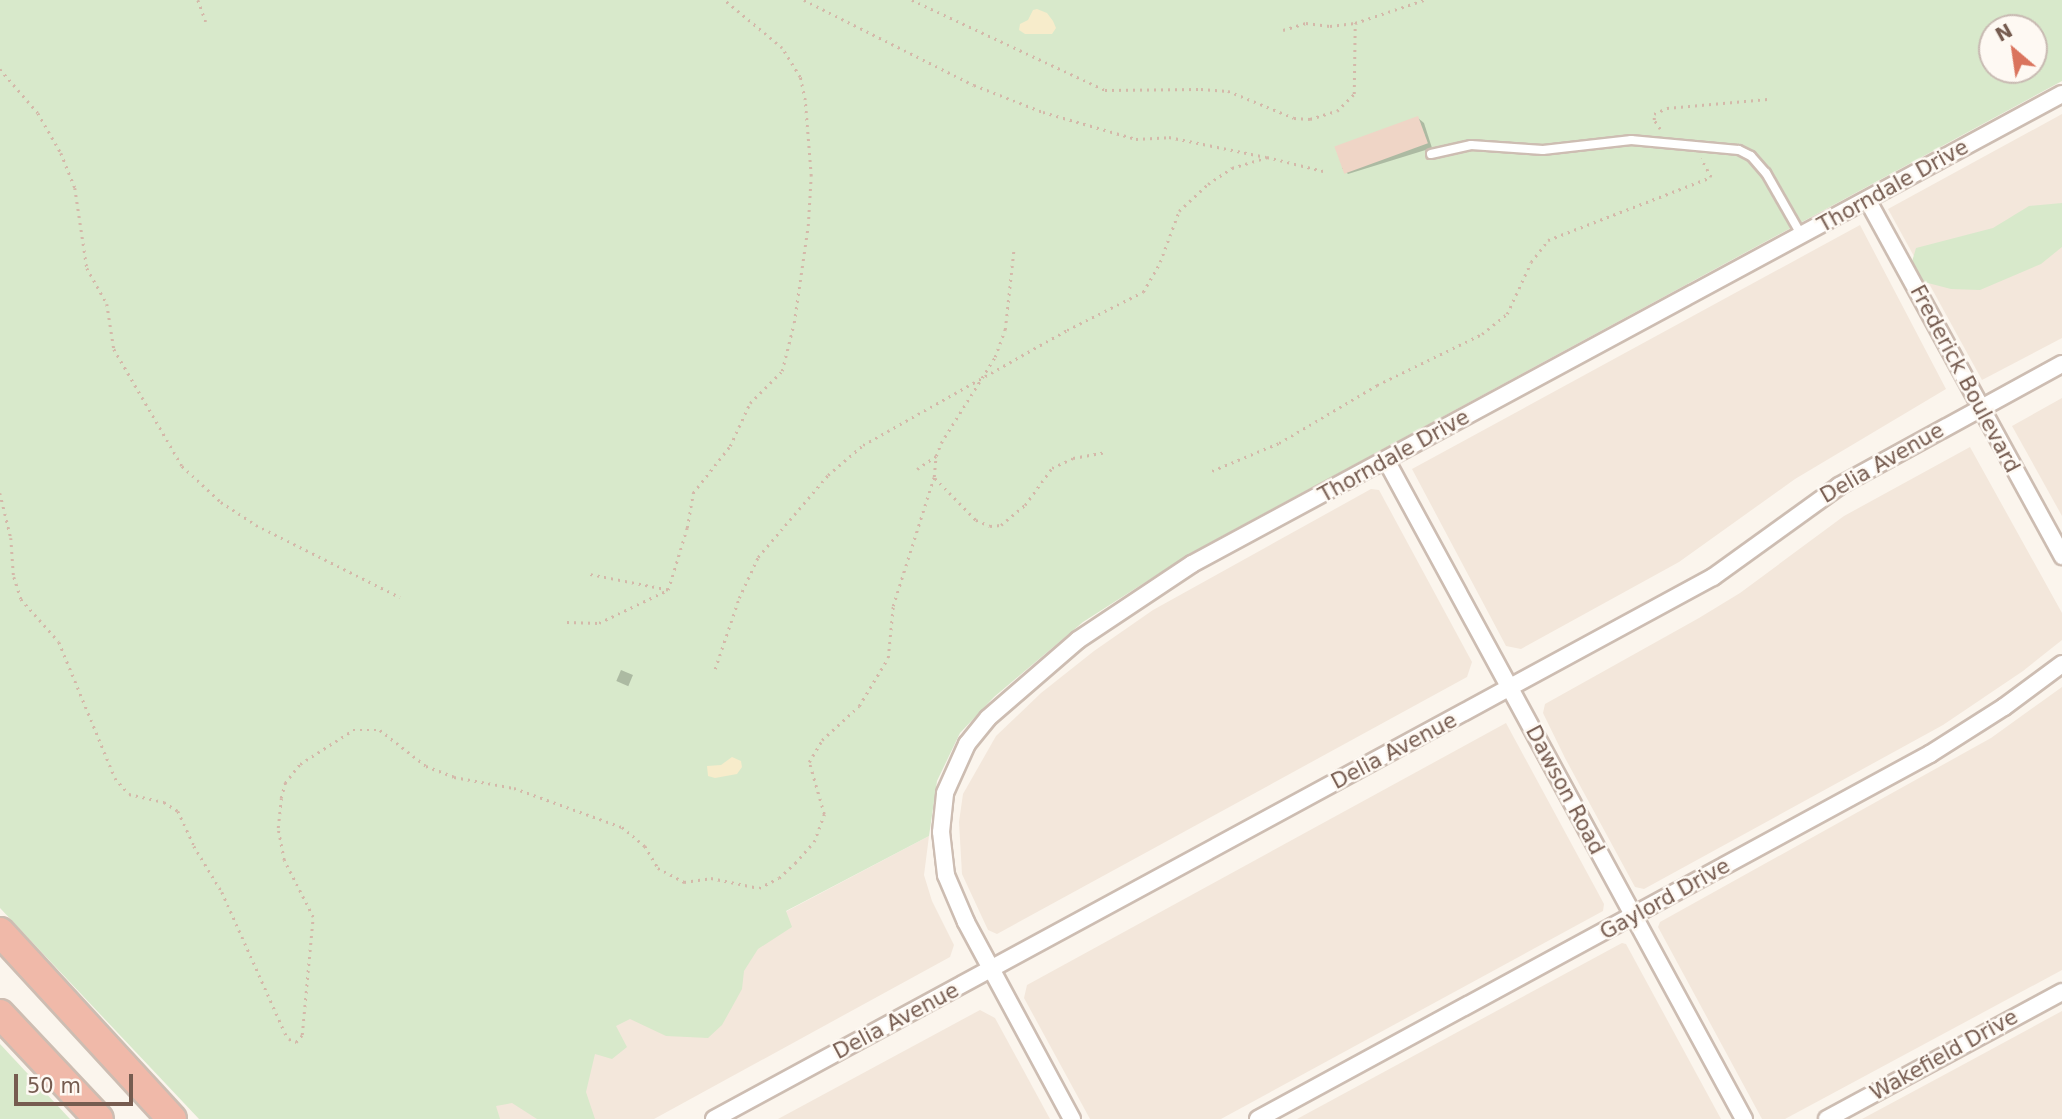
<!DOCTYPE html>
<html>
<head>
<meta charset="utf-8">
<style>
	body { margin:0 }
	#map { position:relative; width:2062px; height:1119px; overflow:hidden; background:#fbf5ed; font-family:"DejaVu Sans",sans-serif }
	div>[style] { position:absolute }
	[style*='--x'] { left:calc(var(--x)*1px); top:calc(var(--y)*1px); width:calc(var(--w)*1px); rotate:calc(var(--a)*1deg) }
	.residential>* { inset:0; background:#f3e7db }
	.green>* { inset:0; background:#d8e9cb }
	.sand>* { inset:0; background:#f7eccb }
	.shadow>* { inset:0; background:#0003; transform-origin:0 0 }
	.building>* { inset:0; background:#efd5c6; transform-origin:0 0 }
	.path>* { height:2.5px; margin-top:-1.25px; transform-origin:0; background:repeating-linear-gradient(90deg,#d4b8a9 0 2px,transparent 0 7px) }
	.roads { filter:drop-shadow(2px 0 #cdbdb2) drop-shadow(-2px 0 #cdbdb2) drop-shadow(0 2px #cdbdb2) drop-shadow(0 -2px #cdbdb2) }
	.lane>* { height:8px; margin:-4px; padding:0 4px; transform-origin:4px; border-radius:4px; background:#fff }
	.street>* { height:16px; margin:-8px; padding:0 8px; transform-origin:8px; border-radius:8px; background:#fff }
	.highway>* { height:28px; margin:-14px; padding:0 14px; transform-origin:14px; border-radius:14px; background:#f0b9a9 }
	span { translate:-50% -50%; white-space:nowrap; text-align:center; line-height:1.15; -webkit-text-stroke:5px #fef9f3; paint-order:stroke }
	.street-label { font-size:21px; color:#765c50 }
	.north { position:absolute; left:1978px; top:14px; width:70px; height:70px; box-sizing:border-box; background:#fef9f3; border:2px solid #c8bab2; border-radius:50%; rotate:331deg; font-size:19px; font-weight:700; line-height:28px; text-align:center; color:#765c50 }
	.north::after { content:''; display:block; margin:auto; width:24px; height:32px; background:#da745d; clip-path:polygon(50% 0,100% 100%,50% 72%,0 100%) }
	.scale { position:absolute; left:14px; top:1074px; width:119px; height:32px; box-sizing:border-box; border:4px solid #765c50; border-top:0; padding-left:9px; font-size:21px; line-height:24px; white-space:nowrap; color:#765c50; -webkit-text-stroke:5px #fef9f3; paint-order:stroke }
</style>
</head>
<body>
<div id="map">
	<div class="residential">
		<i style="clip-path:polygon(2062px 114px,2062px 338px,1982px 380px,1888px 209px)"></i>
		<i style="clip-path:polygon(1860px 225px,1946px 389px,1795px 479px,1679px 562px,1521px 649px,1506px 646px,1412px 469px)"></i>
		<i style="clip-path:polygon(2062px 398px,2062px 516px,2012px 426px)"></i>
		<i style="clip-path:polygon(1970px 447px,2062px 613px,2062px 640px,2023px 671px,1943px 725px,1644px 889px,1635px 887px,1565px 758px,1543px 713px,1545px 704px,1699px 618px,1740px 593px,1844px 516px)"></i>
		<i style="clip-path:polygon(1371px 489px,1379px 490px,1472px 662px,1467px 677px,997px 934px,988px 930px,962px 874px,959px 822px,963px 794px,996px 736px,1041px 693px,1094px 651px,1153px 610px)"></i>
		<i style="clip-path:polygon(2062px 687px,2062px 970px,1785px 1119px,1762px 1119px,1658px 927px,1660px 922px,1991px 738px)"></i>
		<i style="clip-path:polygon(1506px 723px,1597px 891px,1604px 904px,1603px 911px,1221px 1119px,1090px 1119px,1024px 998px,1027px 985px)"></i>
		<i style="clip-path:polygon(929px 836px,924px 875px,932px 901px,954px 945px,950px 957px,654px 1119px,478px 1119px,458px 1085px)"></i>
		<i style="clip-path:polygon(1622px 943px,1626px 944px,1721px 1119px,1297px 1119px)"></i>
		<i style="clip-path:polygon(980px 1010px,995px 1018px,1050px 1119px,778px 1119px)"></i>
		<i style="clip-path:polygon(2062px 1011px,2062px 1119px,1862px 1119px,1955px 1069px)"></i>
	</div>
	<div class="green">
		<i style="clip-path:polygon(evenodd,0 0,2062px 0,2062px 81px,1191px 553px,1083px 622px,994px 697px,960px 733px,937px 781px,929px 836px,786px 911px,792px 927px,758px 949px,744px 971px,742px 989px,731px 1009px,722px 1025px,708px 1038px,666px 1036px,630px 1019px,616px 1026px,627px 1047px,612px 1059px,595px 1054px,586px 1092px,595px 1119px,537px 1119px,512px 1103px,496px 1106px,500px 1119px,199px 1119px,0 908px,0 0,1992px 28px,2034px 28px,2034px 70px,1992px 70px,1992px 28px)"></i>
		<i style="clip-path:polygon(2062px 203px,2062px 247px,2041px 264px,1980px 290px,1951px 289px,1924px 282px,1911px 265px,1916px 248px,1993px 228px,2029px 206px)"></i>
		<i style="clip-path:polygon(0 1044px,70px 1119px,0 1119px)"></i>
	</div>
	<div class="sand">
		<i style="clip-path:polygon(1037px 9px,1047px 13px,1053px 21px,1056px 28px,1052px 34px,1025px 34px,1019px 30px,1020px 24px,1028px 20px,1033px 10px)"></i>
		<i style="clip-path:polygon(732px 757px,741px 761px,742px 767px,737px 774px,715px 778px,708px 776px,707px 766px,721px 765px)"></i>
	</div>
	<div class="shadow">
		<i style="clip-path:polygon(1418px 118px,1424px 123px,1432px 148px,1348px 174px,1342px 168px)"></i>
		<i style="left:621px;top:670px;width:13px;height:12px;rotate:23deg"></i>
	</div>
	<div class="building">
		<i style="left:1418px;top:116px;width:29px;height:89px;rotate:70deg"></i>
	</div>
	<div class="path">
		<i style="--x:198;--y:0;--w:23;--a:70"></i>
		<i style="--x:804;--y:0;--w:190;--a:26.6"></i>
		<i style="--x:974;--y:85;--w:74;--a:21.4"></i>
		<i style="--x:1043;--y:112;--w:97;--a:16.2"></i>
		<i style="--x:1136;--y:139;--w:33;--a:-3"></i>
		<i style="--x:1169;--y:137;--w:99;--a:11.7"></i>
		<i style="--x:912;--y:0;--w:213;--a:25"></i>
		<i style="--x:1105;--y:90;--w:96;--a:-0.6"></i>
		<i style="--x:1201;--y:89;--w:27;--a:4"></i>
		<i style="--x:1228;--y:91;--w:71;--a:22.2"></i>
		<i style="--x:1294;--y:118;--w:16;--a:4"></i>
		<i style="--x:1310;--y:119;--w:28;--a:-17"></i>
		<i style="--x:1337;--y:111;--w:24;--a:-45"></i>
		<i style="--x:1354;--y:94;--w:71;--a:-89.2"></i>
		<i style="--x:1283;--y:30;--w:24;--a:-17"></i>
		<i style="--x:1306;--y:23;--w:24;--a:7"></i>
		<i style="--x:1330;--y:26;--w:25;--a:-7"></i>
		<i style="--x:1355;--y:23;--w:73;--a:-18.4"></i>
		<i style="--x:0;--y:69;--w:58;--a:49.2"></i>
		<i style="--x:38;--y:113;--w:46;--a:60.1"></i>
		<i style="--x:61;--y:153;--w:38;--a:68"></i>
		<i style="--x:75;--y:188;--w:81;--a:81.5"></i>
		<i style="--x:87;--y:268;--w:41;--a:60.9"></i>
		<i style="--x:107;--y:304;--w:46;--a:81.2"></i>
		<i style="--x:114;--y:349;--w:135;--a:59.8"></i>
		<i style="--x:182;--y:466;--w:53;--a:42.7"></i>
		<i style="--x:221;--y:502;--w:42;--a:33.3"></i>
		<i style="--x:256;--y:525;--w:161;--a:26.6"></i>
		<i style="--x:1660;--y:129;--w:11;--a:-124"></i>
		<i style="--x:1654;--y:120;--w:6;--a:-90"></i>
		<i style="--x:1654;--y:114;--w:14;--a:-25"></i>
		<i style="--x:1667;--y:108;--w:101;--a:-5.1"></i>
		<i style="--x:917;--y:469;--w:23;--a:-34"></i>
		<i style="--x:1212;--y:471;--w:73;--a:-22.7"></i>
		<i style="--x:1279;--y:443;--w:114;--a:-30.6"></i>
		<i style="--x:1377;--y:385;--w:117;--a:-25.9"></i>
		<i style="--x:1482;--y:334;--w:32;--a:-39"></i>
		<i style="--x:1507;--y:314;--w:57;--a:-65.2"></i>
		<i style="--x:1531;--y:262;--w:28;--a:-52"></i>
		<i style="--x:1548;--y:240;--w:175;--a:-21.1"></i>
		<i style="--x:1711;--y:177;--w:21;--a:-119"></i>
		<i style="--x:935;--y:478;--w:59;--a:45.7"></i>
		<i style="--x:976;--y:520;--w:15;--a:23"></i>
		<i style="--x:990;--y:526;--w:11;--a:-5"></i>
		<i style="--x:1001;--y:525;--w:31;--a:-40"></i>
		<i style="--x:1025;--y:505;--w:46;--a:-53.9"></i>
		<i style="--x:1052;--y:468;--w:23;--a:-25"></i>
		<i style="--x:1073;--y:458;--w:34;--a:-10"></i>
		<i style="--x:0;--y:493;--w:46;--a:76.3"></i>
		<i style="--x:11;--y:538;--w:39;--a:86"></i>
		<i style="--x:14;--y:577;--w:23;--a:72"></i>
		<i style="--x:21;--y:599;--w:57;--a:48.5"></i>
		<i style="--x:59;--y:642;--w:147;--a:67.6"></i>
		<i style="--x:115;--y:778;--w:21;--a:49"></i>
		<i style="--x:129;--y:794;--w:36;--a:13"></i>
		<i style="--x:164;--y:802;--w:17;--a:33"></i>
		<i style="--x:178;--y:811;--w:38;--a:65"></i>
		<i style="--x:194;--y:846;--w:54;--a:58.7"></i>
		<i style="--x:222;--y:892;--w:154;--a:65.9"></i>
		<i style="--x:285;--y:1033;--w:7;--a:56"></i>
		<i style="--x:289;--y:1039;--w:8;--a:23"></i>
		<i style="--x:296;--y:1042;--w:9;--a:-49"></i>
		<i style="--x:302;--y:1035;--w:119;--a:-84.7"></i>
		<i style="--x:313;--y:917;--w:64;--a:-117"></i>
		<i style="--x:284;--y:860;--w:33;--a:-101"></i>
		<i style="--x:278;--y:828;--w:30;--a:-84"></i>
		<i style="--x:281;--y:798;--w:16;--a:-75"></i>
		<i style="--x:285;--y:783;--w:24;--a:-52"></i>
		<i style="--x:300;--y:764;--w:63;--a:-32.7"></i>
		<i style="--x:353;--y:730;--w:27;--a:0"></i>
		<i style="--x:380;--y:730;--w:58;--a:38"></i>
		<i style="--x:426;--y:766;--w:30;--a:21"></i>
		<i style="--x:454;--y:777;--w:61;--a:10.4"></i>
		<i style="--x:514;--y:788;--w:115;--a:19.9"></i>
		<i style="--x:622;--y:827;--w:30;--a:40"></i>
		<i style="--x:645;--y:846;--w:26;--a:59"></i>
		<i style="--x:658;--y:868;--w:30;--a:28"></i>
		<i style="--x:684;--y:882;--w:27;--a:-8"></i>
		<i style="--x:711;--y:878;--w:49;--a:11.8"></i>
		<i style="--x:759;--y:888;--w:22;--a:-27"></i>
		<i style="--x:779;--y:878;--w:22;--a:-43"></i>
		<i style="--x:795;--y:863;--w:28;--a:-48"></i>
		<i style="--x:814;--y:842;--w:30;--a:-70"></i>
		<i style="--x:824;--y:814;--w:54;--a:-106.1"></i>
		<i style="--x:809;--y:762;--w:26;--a:-59"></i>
		<i style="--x:822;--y:740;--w:50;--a:-42.6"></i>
		<i style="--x:859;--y:706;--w:56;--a:-58.9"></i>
		<i style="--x:888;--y:658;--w:52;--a:-84.5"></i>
		<i style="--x:893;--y:606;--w:135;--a:-72.4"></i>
		<i style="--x:934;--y:477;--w:21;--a:-85"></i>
		<i style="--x:936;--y:456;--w:14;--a:-69"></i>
		<i style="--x:941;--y:443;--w:102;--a:-57.9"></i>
		<i style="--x:995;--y:357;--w:29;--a:-70"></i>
		<i style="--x:1005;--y:330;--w:83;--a:-83.8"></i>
		<i style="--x:668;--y:590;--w:65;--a:-73"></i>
		<i style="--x:687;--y:528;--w:36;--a:-80"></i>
		<i style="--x:693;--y:493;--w:60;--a:-51.8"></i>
		<i style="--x:730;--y:446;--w:47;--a:-65.1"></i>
		<i style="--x:750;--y:403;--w:45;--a:-45"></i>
		<i style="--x:782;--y:371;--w:49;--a:-76"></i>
		<i style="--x:794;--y:323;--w:98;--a:-81.8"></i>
		<i style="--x:808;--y:226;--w:50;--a:-86.6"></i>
		<i style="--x:811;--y:176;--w:76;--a:-94.5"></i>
		<i style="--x:805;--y:100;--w:24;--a:-102"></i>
		<i style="--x:800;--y:77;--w:34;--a:-122"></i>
		<i style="--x:782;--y:48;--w:75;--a:-140.4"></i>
		<i style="--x:567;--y:622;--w:32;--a:2"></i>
		<i style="--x:599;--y:623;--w:76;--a:-25.6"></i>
		<i style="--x:668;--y:590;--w:83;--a:-168.8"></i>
		<i style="--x:715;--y:669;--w:75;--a:-71.3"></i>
		<i style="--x:739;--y:598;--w:45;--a:-65.1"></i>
		<i style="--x:758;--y:557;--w:108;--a:-49.5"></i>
		<i style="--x:828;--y:475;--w:46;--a:-40.6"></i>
		<i style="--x:863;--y:445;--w:234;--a:-29.4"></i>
		<i style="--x:1067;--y:330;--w:85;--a:-26.6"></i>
		<i style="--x:1143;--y:292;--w:34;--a:-60"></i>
		<i style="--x:1160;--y:262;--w:54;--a:-69.6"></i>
		<i style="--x:1179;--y:211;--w:40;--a:-43"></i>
		<i style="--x:1208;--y:184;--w:29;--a:-34"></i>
		<i style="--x:1232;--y:168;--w:37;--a:-17"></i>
		<i style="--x:1267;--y:157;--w:58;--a:14"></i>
	</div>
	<div class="roads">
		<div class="lane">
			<i style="--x:1431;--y:154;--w:41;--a:-12.7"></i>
			<i style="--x:1471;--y:145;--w:72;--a:4"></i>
			<i style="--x:1543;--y:150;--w:89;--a:-6.5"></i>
			<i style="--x:1631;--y:140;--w:108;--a:5.3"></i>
			<i style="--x:1739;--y:150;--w:13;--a:27"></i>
			<i style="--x:1751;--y:156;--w:23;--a:49"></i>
			<i style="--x:1766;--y:173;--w:73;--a:60.3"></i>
		</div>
		<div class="street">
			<i style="--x:1868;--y:201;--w:405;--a:61.3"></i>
			<i style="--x:1386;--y:460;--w:750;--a:61.49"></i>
			<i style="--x:714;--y:1119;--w:1137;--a:-28.48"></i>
			<i style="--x:1713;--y:577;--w:155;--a:-35.8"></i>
			<i style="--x:1839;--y:486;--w:254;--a:-28.7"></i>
			<i style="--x:1072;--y:1119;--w:224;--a:-118.3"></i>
			<i style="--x:966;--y:922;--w:51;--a:-113.1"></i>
			<i style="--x:946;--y:875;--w:43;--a:-96.6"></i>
			<i style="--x:941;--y:832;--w:39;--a:-84"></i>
			<i style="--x:945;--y:793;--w:54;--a:-65.8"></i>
			<i style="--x:967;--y:744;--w:33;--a:-51"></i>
			<i style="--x:988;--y:718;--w:119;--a:-40.9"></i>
			<i style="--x:1078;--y:640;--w:137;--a:-33.7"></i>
			<i style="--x:1192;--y:564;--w:989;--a:-28.38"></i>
			<i style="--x:1258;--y:1119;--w:765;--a:-28.51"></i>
			<i style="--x:1930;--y:754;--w:88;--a:-32.4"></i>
			<i style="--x:2004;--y:707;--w:72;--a:-36.6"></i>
			<i style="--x:1827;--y:1119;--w:267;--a:-28.4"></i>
		</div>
		<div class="highway">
			<i style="--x:0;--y:932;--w:254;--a:47.4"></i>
			<i style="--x:0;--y:1014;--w:144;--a:46.7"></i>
		</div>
	</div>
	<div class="street-label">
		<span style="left:1893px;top:186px;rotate:-29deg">Thorndale Drive</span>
		<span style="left:1965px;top:379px;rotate:62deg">Frederick Boulevard</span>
		<span style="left:1394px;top:456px;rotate:-29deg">Thorndale Drive</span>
		<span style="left:1882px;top:463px;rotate:-30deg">Delia Avenue</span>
		<span style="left:1394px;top:751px;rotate:-28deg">Delia Avenue</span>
		<span style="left:1565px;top:790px;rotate:62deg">Dawson Road</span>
		<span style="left:1665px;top:899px;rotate:-29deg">Gaylord Drive</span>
		<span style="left:896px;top:1021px;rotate:-28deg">Delia Avenue</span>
		<span style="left:1944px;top:1055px;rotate:-29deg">Wakefield Drive</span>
	</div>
	<div class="north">N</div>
	<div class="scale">50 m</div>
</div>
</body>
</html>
